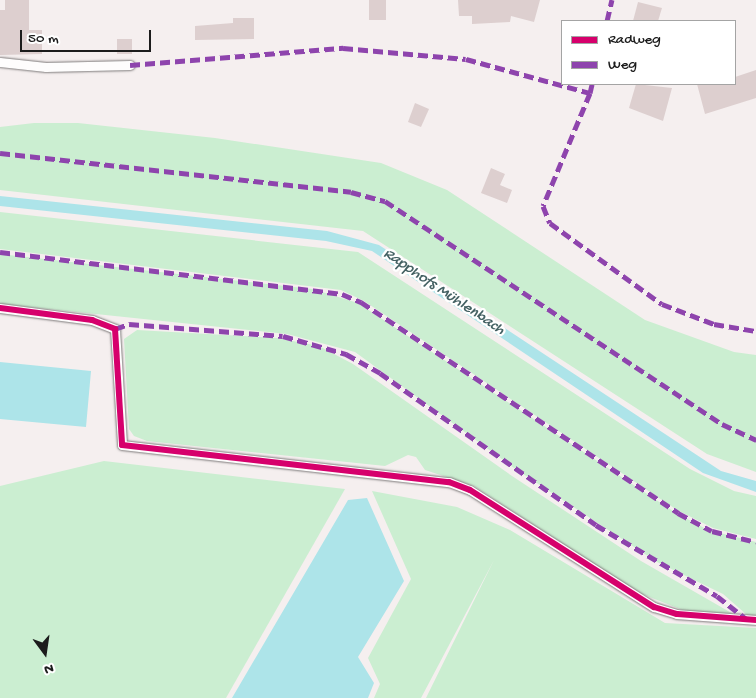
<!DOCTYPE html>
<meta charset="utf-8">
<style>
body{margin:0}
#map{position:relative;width:756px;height:698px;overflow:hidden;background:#f5efef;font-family:"Gochi Hand",sans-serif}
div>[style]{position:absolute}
.green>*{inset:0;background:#cbeed1}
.water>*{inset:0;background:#ade4e9}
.building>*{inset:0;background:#ddcfcf}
.roads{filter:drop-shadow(0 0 1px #7e7b7b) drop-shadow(0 0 1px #7e7b7b)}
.lane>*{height:9px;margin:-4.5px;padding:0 4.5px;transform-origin:4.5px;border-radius:4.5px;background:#fefdfd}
.quiet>*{height:5px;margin-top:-2.5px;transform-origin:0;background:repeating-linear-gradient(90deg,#8e44ad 0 10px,transparent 0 15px)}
.cycleway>*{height:6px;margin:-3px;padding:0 3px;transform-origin:3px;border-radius:3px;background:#d6006c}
span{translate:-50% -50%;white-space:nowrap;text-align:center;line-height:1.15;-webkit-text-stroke:4.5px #fff;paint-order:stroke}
.water-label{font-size:16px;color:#446163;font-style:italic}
.legend{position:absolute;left:561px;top:20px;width:175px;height:65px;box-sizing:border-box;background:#fff;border:1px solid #a4a4a4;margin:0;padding:6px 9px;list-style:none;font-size:15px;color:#1c1c1c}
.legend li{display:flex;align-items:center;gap:10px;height:25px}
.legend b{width:25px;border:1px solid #a4a4a4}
.north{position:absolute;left:20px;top:628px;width:50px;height:50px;-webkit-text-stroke:4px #fff;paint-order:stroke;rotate:166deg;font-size:14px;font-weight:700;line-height:20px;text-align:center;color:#1c1c1c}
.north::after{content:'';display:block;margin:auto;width:18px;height:22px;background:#1c1c1c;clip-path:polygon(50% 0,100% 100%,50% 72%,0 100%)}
.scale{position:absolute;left:20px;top:30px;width:131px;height:22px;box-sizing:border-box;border:2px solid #1c1c1c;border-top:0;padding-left:6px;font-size:15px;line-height:18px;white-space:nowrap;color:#1c1c1c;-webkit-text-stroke:4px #fff;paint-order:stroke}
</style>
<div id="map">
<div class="green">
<div style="clip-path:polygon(34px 123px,78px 123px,215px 138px,381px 163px,447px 190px,645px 320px,734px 352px,756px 355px,756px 472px,707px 454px,363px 231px,0 190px,0 127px)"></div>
<div style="clip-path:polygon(0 212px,358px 252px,690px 469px,734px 491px,756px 496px,756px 539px,713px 528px,677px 510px,364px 301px,341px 290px,0 249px)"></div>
<div style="clip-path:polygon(0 254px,312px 289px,358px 303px,676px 513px,708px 530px,756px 542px,756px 615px,747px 615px,723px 594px,657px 562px,514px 468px,355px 352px,287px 334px,0 304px)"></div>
<div style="clip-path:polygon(137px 330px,277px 338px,319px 346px,353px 364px,512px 476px,641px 561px,735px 615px,685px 611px,637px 592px,474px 486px,425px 470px,416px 457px,408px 455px,385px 466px,147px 441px,134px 436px,129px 429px,124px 339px)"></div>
<div style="clip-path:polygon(104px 461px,345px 489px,226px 698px,0 698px,0 486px)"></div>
<div style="clip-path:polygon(372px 491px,457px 507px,510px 530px,665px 623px,756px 628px,756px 698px,426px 698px,494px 560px,421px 698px,374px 698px,380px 684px,368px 658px,411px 579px)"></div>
</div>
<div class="water">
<div style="clip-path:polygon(0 196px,327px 231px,379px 245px,721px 471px,756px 481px,756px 492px,703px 473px,372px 251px,326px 241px,0 206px)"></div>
<div style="clip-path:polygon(0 362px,91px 371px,86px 427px,0 419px)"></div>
<div style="clip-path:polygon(367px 498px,404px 581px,358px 657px,374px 683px,368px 698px,232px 698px,348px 500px)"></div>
</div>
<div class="building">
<div style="clip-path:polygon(5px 0,29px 0,29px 30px,42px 30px,42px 54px,0 55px,0 10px,5px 10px)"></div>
<div style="clip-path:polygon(369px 0,386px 0,386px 20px,369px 20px)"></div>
<div style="clip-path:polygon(458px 0,540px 0,534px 22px,511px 16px,510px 22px,472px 24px,472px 16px,459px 16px)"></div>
<div style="clip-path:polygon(638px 2px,662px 8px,658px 21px,633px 21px)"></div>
<div style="clip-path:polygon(233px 18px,254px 18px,254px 39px,195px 40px,195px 26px,233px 23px)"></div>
<div style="clip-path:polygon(117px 39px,132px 39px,132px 54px,117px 54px)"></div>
<div style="clip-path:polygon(756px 70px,756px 98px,705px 114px,697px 84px,735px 84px,735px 77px)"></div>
<div style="clip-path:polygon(636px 84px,672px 88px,663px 121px,629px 108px)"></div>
<div style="clip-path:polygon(415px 103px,429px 109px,421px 127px,408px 122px)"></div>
<div style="clip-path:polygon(491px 168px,505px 174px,500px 185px,512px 190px,507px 203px,481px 193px)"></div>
</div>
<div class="roads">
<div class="lane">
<div style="left:0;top:62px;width:46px;rotate:6.2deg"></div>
<div style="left:46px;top:67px;width:84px;rotate:-1.4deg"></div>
<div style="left:0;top:308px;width:93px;rotate:7.4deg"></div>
<div style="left:92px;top:320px;width:25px;rotate:21deg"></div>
<div style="left:115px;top:329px;width:116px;rotate:86.5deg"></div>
<div style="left:122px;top:445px;width:329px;rotate:6.5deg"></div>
<div style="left:449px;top:482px;width:22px;rotate:21deg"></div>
<div style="left:470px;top:490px;width:218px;rotate:32.5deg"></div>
<div style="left:654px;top:607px;width:24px;rotate:17deg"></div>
<div style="left:677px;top:614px;width:79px;rotate:4.3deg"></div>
</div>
</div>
<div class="quiet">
<div style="left:607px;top:21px;width:22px;rotate:-77deg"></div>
<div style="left:130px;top:65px;width:214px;rotate:-4.6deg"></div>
<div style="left:343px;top:48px;width:123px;rotate:5.1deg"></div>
<div style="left:466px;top:59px;width:129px;rotate:15.3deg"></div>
<div style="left:590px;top:93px;width:9px;rotate:-77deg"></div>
<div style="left:590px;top:93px;width:122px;rotate:112.6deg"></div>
<div style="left:543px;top:206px;width:18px;rotate:68deg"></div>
<div style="left:550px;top:223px;width:138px;rotate:35.9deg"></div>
<div style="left:662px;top:304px;width:56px;rotate:21deg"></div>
<div style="left:714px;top:324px;width:43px;rotate:9.5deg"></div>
<div style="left:0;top:153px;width:353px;rotate:6.3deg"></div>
<div style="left:351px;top:192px;width:35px;rotate:15deg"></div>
<div style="left:385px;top:201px;width:404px;rotate:33.5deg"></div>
<div style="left:722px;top:424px;width:38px;rotate:25deg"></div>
<div style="left:0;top:252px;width:345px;rotate:7deg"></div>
<div style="left:342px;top:294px;width:21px;rotate:23deg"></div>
<div style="left:361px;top:302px;width:381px;rotate:33.6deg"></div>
<div style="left:678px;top:513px;width:38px;rotate:28deg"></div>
<div style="left:712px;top:531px;width:45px;rotate:14deg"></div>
<div style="left:115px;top:329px;width:15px;rotate:-20deg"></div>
<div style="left:129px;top:324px;width:154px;rotate:4.5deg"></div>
<div style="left:283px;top:336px;width:66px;rotate:15.9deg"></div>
<div style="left:346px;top:354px;width:39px;rotate:29deg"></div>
<div style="left:380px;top:373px;width:264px;rotate:35.1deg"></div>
<div style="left:596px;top:525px;width:140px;rotate:30.4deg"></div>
<div style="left:717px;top:596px;width:36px;rotate:38deg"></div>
</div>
<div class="cycleway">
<div style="left:0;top:308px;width:93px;rotate:7.4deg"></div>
<div style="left:92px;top:320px;width:25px;rotate:21deg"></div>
<div style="left:115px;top:329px;width:116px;rotate:86.5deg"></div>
<div style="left:122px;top:445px;width:329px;rotate:6.5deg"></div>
<div style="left:449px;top:482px;width:22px;rotate:21deg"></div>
<div style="left:470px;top:490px;width:218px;rotate:32.5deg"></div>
<div style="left:654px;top:607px;width:24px;rotate:17deg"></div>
<div style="left:677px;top:614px;width:79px;rotate:4.3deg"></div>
</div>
<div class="water-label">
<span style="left:443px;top:293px;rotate:34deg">Rapphofs Mühlenbach</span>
</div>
<ul class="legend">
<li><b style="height:6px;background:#d6006c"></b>Radweg</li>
<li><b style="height:6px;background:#8e44ad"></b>Weg</li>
</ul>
<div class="north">N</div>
<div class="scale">50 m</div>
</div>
